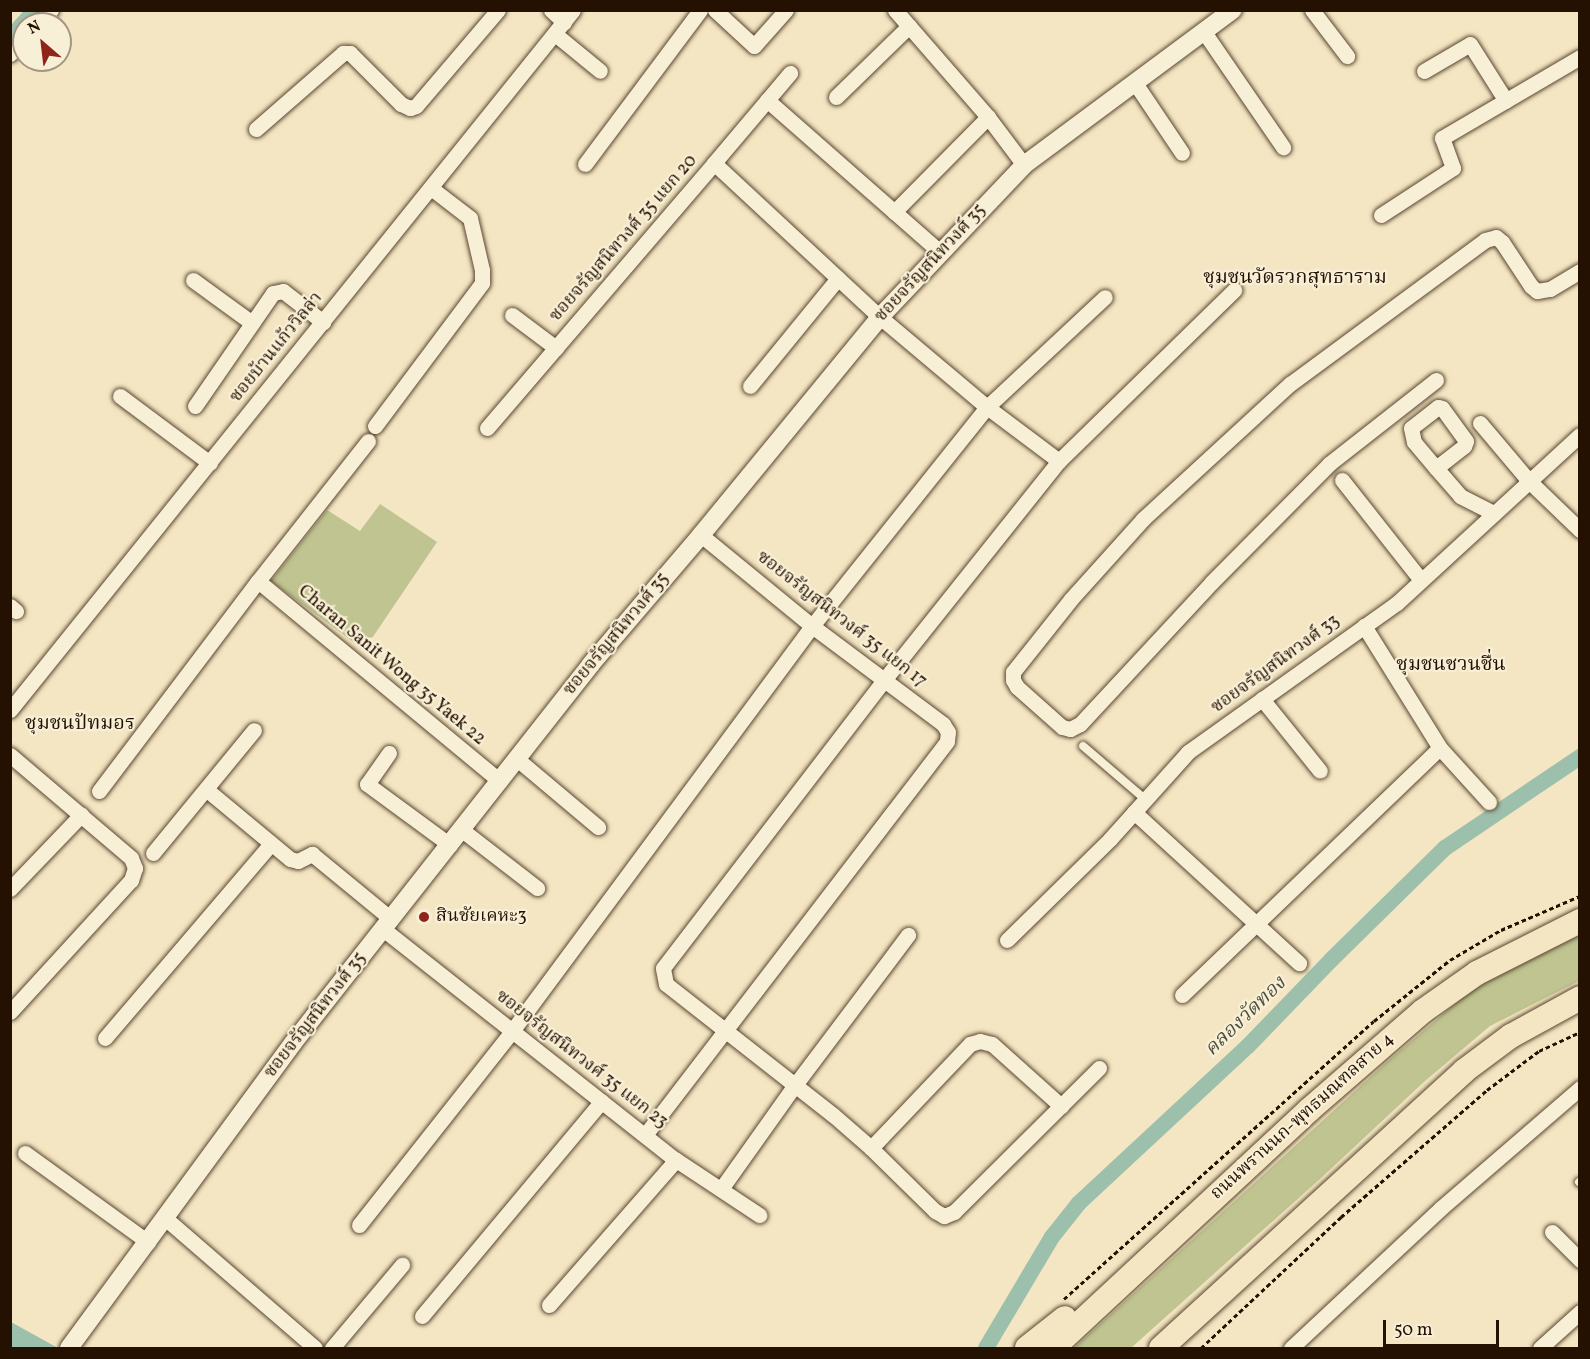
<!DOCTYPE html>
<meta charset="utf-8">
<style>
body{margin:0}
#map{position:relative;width:1590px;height:1359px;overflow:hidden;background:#f4e6c2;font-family:Vollkorn,"Noto Serif Thai",serif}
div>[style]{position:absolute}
.green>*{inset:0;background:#bfc490}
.water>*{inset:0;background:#9dc0ad}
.canal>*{height:16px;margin:-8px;padding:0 8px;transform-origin:8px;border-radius:8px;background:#9dc0ad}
.path>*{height:3px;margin-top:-1.5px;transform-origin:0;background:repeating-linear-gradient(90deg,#251101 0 4.5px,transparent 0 7.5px)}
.roads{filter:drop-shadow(0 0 2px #594631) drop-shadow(0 0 2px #594631)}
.service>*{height:8px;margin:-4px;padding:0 4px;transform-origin:4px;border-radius:4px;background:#f8efd7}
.minor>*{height:15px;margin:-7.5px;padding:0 7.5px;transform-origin:7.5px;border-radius:7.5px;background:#f8efd7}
.tertiary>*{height:18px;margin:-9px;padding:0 9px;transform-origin:9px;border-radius:9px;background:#f8efd7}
.primary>*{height:24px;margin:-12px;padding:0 12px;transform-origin:12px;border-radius:12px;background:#f4e6c2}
.dots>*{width:16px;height:16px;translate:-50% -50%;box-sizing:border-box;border:3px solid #f8efd7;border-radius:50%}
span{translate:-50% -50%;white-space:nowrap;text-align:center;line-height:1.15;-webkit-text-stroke:4.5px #f8efd7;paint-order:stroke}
.street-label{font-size:18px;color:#251101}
.poi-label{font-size:18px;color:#251101}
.left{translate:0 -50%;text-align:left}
.neighbourhood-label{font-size:20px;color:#251101}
.water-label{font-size:20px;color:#4f4e3d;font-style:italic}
.frame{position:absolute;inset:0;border:12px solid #251101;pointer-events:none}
.north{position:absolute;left:12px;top:12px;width:60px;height:60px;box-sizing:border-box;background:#f8efd7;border:2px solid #a49681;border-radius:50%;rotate:332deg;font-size:16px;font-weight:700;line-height:24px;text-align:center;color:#251101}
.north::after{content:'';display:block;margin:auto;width:21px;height:27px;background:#8f2418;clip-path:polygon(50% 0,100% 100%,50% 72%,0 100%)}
.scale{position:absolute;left:1383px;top:1320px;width:116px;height:27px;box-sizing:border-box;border:3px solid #251101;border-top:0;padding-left:8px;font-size:18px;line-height:21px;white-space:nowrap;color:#251101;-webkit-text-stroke:4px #f8efd7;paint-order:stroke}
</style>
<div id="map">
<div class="green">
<div style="clip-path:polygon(380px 504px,437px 542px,364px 650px,271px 581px,327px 510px,360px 531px)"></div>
<div style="clip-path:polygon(1579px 936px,1579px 981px,1490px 1026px,1425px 1081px,1321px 1178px,1131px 1348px,1074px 1348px,1388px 1061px,1469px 992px,1529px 958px)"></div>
</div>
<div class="water">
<div style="clip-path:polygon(11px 1322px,58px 1348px,59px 1348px,11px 1348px)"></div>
</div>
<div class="canal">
<div style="left:10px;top:38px;width:38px;rotate:-48deg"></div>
<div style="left:986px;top:1348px;width:129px;rotate:-59.3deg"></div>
<div style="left:1052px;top:1237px;width:43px;rotate:-51.5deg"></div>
<div style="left:1079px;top:1203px;width:231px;rotate:-42.9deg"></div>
<div style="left:1248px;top:1046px;width:121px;rotate:-46deg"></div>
<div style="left:1332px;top:959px;width:158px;rotate:-44.5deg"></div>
<div style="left:1445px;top:848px;width:163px;rotate:-34deg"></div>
</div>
<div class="path">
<div style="left:1064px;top:1299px;width:416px;rotate:-41.9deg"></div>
<div style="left:1374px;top:1021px;width:97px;rotate:-38.8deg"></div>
<div style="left:1450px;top:960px;width:59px;rotate:-30.5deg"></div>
<div style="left:1501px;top:930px;width:86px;rotate:-23.3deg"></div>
<div style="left:1201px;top:1348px;width:192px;rotate:-43.1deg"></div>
<div style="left:1341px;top:1217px;width:194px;rotate:-41deg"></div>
<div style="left:1487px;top:1090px;width:65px;rotate:-36.9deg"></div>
<div style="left:1539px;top:1051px;width:45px;rotate:-24.9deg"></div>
</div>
<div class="roads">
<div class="service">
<div style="left:1083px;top:746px;width:83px;rotate:40.6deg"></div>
<div style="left:1579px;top:1182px;width:1px;rotate:45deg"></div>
</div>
<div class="minor">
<div style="left:551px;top:10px;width:18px;rotate:43deg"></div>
<div style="left:715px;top:10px;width:53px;rotate:42.7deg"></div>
<div style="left:754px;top:46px;width:48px;rotate:-48.4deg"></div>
<div style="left:895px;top:10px;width:142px;rotate:49deg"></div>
<div style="left:988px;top:117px;width:60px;rotate:53.1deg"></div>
<div style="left:1312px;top:10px;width:58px;rotate:52.7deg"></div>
<div style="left:38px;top:24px;width:19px;rotate:-47deg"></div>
<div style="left:1204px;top:32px;width:140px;rotate:55.5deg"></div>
<div style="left:555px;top:34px;width:58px;rotate:39.4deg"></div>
<div style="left:10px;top:54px;width:20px;rotate:-45deg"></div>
<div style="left:1424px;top:71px;width:53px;rotate:-30.4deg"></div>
<div style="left:1470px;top:44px;width:67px;rotate:57.7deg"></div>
<div style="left:1135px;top:83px;width:84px;rotate:56.1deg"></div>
<div style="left:836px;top:97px;width:102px;rotate:-44.2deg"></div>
<div style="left:767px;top:100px;width:230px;rotate:41.3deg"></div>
<div style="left:256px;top:129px;width:116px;rotate:-41.1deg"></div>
<div style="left:343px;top:53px;width:7px"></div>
<div style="left:350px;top:53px;width:72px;rotate:45deg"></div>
<div style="left:401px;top:104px;width:10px;rotate:24deg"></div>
<div style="left:410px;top:108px;width:6px;rotate:-18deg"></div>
<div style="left:416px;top:106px;width:126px;rotate:-49.5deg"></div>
<div style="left:714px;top:163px;width:118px;rotate:-49.8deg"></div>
<div style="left:585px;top:164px;width:192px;rotate:-53.2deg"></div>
<div style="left:894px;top:212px;width:134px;rotate:-45.3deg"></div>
<div style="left:1381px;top:215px;width:86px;rotate:-33.1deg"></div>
<div style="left:1453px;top:168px;width:32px;rotate:-110deg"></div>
<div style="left:1442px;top:138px;width:160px;rotate:-30.4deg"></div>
<div style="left:193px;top:280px;width:73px;rotate:36.1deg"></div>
<div style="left:512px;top:315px;width:55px;rotate:36.9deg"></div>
<div style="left:1436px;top:380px;width:136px;rotate:141.9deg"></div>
<div style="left:1329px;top:464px;width:166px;rotate:134.8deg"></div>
<div style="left:1212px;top:582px;width:194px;rotate:132.9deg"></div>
<div style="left:1080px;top:724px;width:11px;rotate:153deg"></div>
<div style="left:1070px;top:729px;width:8px;rotate:-166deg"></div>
<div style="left:1062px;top:727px;width:60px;rotate:-138.4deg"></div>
<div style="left:1017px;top:687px;width:8px;rotate:-120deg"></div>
<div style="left:1013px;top:680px;width:8px;rotate:-90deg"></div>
<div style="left:1013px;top:672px;width:93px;rotate:-51.5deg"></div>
<div style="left:1071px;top:599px;width:108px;rotate:-48deg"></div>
<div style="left:1143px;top:519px;width:200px;rotate:-42.6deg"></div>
<div style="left:1290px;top:384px;width:242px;rotate:-36.4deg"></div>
<div style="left:1485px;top:240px;width:11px;rotate:-15deg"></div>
<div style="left:1496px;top:237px;width:8px;rotate:40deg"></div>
<div style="left:1502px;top:242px;width:53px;rotate:56.6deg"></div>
<div style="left:1531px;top:286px;width:8px;rotate:40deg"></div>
<div style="left:1537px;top:291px;width:13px;rotate:-9deg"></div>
<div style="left:1550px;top:289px;width:35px;rotate:-31deg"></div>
<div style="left:750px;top:386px;width:139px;rotate:-50.8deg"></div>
<div style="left:120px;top:396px;width:112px;rotate:36.7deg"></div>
<div style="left:195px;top:406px;width:137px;rotate:-55.4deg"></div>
<div style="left:273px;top:293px;width:10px;rotate:-11deg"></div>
<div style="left:283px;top:291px;width:51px;rotate:37.8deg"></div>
<div style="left:1480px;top:423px;width:76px;rotate:49.8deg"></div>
<div style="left:1529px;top:481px;width:71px;rotate:43.9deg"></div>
<div style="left:375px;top:426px;width:179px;rotate:-53.2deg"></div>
<div style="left:482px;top:283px;width:13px;rotate:-90deg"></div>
<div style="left:482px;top:270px;width:53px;rotate:-103deg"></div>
<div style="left:470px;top:218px;width:49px;rotate:-142.4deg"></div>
<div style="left:487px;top:428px;width:349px;rotate:-49.4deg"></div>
<div style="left:714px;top:163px;width:226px;rotate:42.9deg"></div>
<div style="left:880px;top:317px;width:140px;rotate:40.1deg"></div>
<div style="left:987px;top:407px;width:90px;rotate:36.9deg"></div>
<div style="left:1436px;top:468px;width:36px;rotate:-38deg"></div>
<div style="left:1464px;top:446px;width:5px;rotate:-68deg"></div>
<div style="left:1466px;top:441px;width:41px;rotate:-126deg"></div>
<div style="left:1442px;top:408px;width:4px;rotate:-166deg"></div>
<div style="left:1438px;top:407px;width:34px;rotate:142deg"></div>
<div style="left:1411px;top:428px;width:14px;rotate:78deg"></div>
<div style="left:1414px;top:442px;width:34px;rotate:50deg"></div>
<div style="left:1436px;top:468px;width:37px;rotate:49deg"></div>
<div style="left:1460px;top:496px;width:38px;rotate:27deg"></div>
<div style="left:1342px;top:480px;width:127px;rotate:51.7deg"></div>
<div style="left:258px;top:581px;width:314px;rotate:39.6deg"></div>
<div style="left:10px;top:606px;width:8px;rotate:40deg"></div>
<div style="left:1262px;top:699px;width:92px;rotate:51.1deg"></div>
<div style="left:10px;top:710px;width:898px;rotate:-51.19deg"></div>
<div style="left:1440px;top:748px;width:73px;rotate:47.8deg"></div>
<div style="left:389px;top:753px;width:38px;rotate:125deg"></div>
<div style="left:367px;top:784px;width:103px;rotate:36.3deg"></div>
<div style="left:10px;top:755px;width:159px;rotate:40.4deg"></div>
<div style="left:131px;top:858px;width:11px;rotate:68deg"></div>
<div style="left:135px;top:868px;width:13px;rotate:108deg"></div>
<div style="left:131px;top:880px;width:179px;rotate:132.5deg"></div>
<div style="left:517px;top:759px;width:106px;rotate:40deg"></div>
<div style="left:207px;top:790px;width:108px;rotate:39.7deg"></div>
<div style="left:290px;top:859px;width:8px;rotate:14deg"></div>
<div style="left:298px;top:861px;width:16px;rotate:-27deg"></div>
<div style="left:312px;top:854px;width:102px;rotate:39.4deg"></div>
<div style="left:99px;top:791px;width:263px;rotate:-52.9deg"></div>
<div style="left:258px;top:581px;width:178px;rotate:-51.8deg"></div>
<div style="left:1134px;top:812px;width:224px;rotate:42.5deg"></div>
<div style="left:462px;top:830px;width:95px;rotate:37.7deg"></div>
<div style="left:153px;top:853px;width:159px;rotate:-50.6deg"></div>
<div style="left:10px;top:889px;width:103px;rotate:-46.2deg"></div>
<div style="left:383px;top:929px;width:373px;rotate:38.3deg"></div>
<div style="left:676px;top:1160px;width:100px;rotate:33.5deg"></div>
<div style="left:1007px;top:940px;width:144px;rotate:-44.4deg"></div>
<div style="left:1110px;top:839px;width:117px;rotate:-48.1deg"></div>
<div style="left:1188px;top:752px;width:257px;rotate:-35.5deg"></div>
<div style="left:1397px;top:603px;width:248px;rotate:-42.6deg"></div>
<div style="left:1182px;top:995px;width:357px;rotate:-43.8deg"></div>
<div style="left:1440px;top:748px;width:144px;rotate:-121.9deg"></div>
<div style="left:105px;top:1038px;width:254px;rotate:-49.5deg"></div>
<div style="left:1099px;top:1068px;width:204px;rotate:135.2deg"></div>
<div style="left:954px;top:1212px;width:11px;rotate:158deg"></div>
<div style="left:944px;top:1216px;width:10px;rotate:-151deg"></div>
<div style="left:935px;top:1211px;width:90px;rotate:-135.5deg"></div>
<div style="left:871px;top:1148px;width:50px;rotate:-139deg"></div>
<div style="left:833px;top:1115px;width:212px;rotate:-141.9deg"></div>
<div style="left:666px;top:984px;width:16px;rotate:-101deg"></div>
<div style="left:663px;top:968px;width:363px;rotate:-52.5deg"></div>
<div style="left:884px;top:680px;width:280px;rotate:-51.4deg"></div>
<div style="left:1059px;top:461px;width:245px;rotate:-44.3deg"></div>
<div style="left:645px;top:1135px;width:496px;rotate:-52.5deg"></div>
<div style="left:947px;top:741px;width:9px;rotate:-84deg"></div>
<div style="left:948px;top:732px;width:9px;rotate:-122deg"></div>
<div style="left:943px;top:724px;width:164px;rotate:-143.2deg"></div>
<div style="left:812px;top:626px;width:144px;rotate:-140.7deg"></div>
<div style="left:871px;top:1148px;width:144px;rotate:-46.4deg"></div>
<div style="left:970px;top:1044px;width:10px;rotate:-17deg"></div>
<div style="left:980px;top:1041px;width:12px;rotate:14deg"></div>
<div style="left:992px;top:1044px;width:93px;rotate:41.9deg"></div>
<div style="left:25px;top:1153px;width:152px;rotate:35.9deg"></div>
<div style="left:721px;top:1189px;width:128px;rotate:-54.6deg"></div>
<div style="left:795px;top:1085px;width:188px;rotate:-53deg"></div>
<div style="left:165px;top:1218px;width:198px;rotate:40.9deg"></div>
<div style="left:359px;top:1225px;width:247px;rotate:-51.7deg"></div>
<div style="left:512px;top:1031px;width:504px;rotate:-53.47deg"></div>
<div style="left:812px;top:626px;width:280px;rotate:-51.4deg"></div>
<div style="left:987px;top:407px;width:161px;rotate:-43deg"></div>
<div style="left:1552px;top:1232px;width:40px;rotate:45deg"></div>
<div style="left:549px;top:1305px;width:193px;rotate:-48.8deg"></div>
<div style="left:422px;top:1316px;width:280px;rotate:-50.1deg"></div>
<div style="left:332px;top:1348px;width:109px;rotate:-49.9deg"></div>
<div style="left:1291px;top:1348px;width:205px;rotate:-43deg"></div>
<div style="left:1441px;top:1208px;width:184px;rotate:-40.8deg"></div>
<div style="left:1540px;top:1348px;width:54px;rotate:-42deg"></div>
</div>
<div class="tertiary">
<div style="left:69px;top:1348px;width:378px;rotate:-53.7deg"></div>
<div style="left:293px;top:1043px;width:482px;rotate:-51.8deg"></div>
<div style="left:591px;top:664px;width:170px;rotate:-49.5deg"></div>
<div style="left:701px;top:535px;width:282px;rotate:-50.6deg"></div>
<div style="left:880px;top:317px;width:209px;rotate:-46.5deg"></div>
<div style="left:1024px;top:165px;width:260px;rotate:-36.6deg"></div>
</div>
<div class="primary">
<div style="left:1027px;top:1348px;width:48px;rotate:-38.3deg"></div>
<div style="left:1053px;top:1348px;width:350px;rotate:-42.9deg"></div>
<div style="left:1309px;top:1110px;width:151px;rotate:-41deg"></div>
<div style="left:1423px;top:1011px;width:66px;rotate:-35.1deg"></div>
<div style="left:1477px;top:973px;width:115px;rotate:-26.8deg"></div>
<div style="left:1161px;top:1348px;width:411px;rotate:-42.4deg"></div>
<div style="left:1464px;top:1071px;width:59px;rotate:-36.7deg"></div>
<div style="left:1511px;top:1036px;width:79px;rotate:-28.8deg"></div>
</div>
</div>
<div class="dots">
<div style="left:424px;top:917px;background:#8f2418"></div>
</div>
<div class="street-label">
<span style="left:624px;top:239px;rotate:-49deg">ซอยจรัญสนิทวงศ์ 35 แยก 20</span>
<span style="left:931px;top:264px;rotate:-47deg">ซอยจรัญสนิทวงศ์ 35</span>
<span style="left:277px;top:348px;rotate:-51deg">ซอยบ้านแก้ววิลล่า</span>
<span style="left:841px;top:620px;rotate:38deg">ซอยจรัญสนิทวงศ์ 35 แยก 17</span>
<span style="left:617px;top:635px;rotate:-50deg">ซอยจรัญสนิทวงศ์ 35</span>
<span style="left:1276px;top:665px;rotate:-36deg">ซอยจรัญสนิทวงศ์ 33</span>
<span style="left:391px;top:666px;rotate:40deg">Charan Sanit Wong 35 Yaek 22</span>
<span style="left:316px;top:1016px;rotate:-52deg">ซอยจรัญสนิทวงศ์ 35</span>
<span style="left:581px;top:1060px;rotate:38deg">ซอยจรัญสนิทวงศ์ 35 แยก 23</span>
<span style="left:1303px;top:1117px;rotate:-42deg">ถนนพรานนก-พุทธมณฑลสาย 4</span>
</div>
<div class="poi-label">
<span class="left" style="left:436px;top:917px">สินชัยเคหะ3</span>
</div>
<div class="neighbourhood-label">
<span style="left:1295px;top:278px">ชุมชนวัดรวกสุทธาราม</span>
<span style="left:1451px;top:665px">ชุมชนชวนชื่น</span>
<span style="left:80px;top:724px">ชุมชนปัทมอร</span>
</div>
<div class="water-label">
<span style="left:1246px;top:1017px;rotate:-44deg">คลองวัดทอง</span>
</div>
<div class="frame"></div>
<div class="north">N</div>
<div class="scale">50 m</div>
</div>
